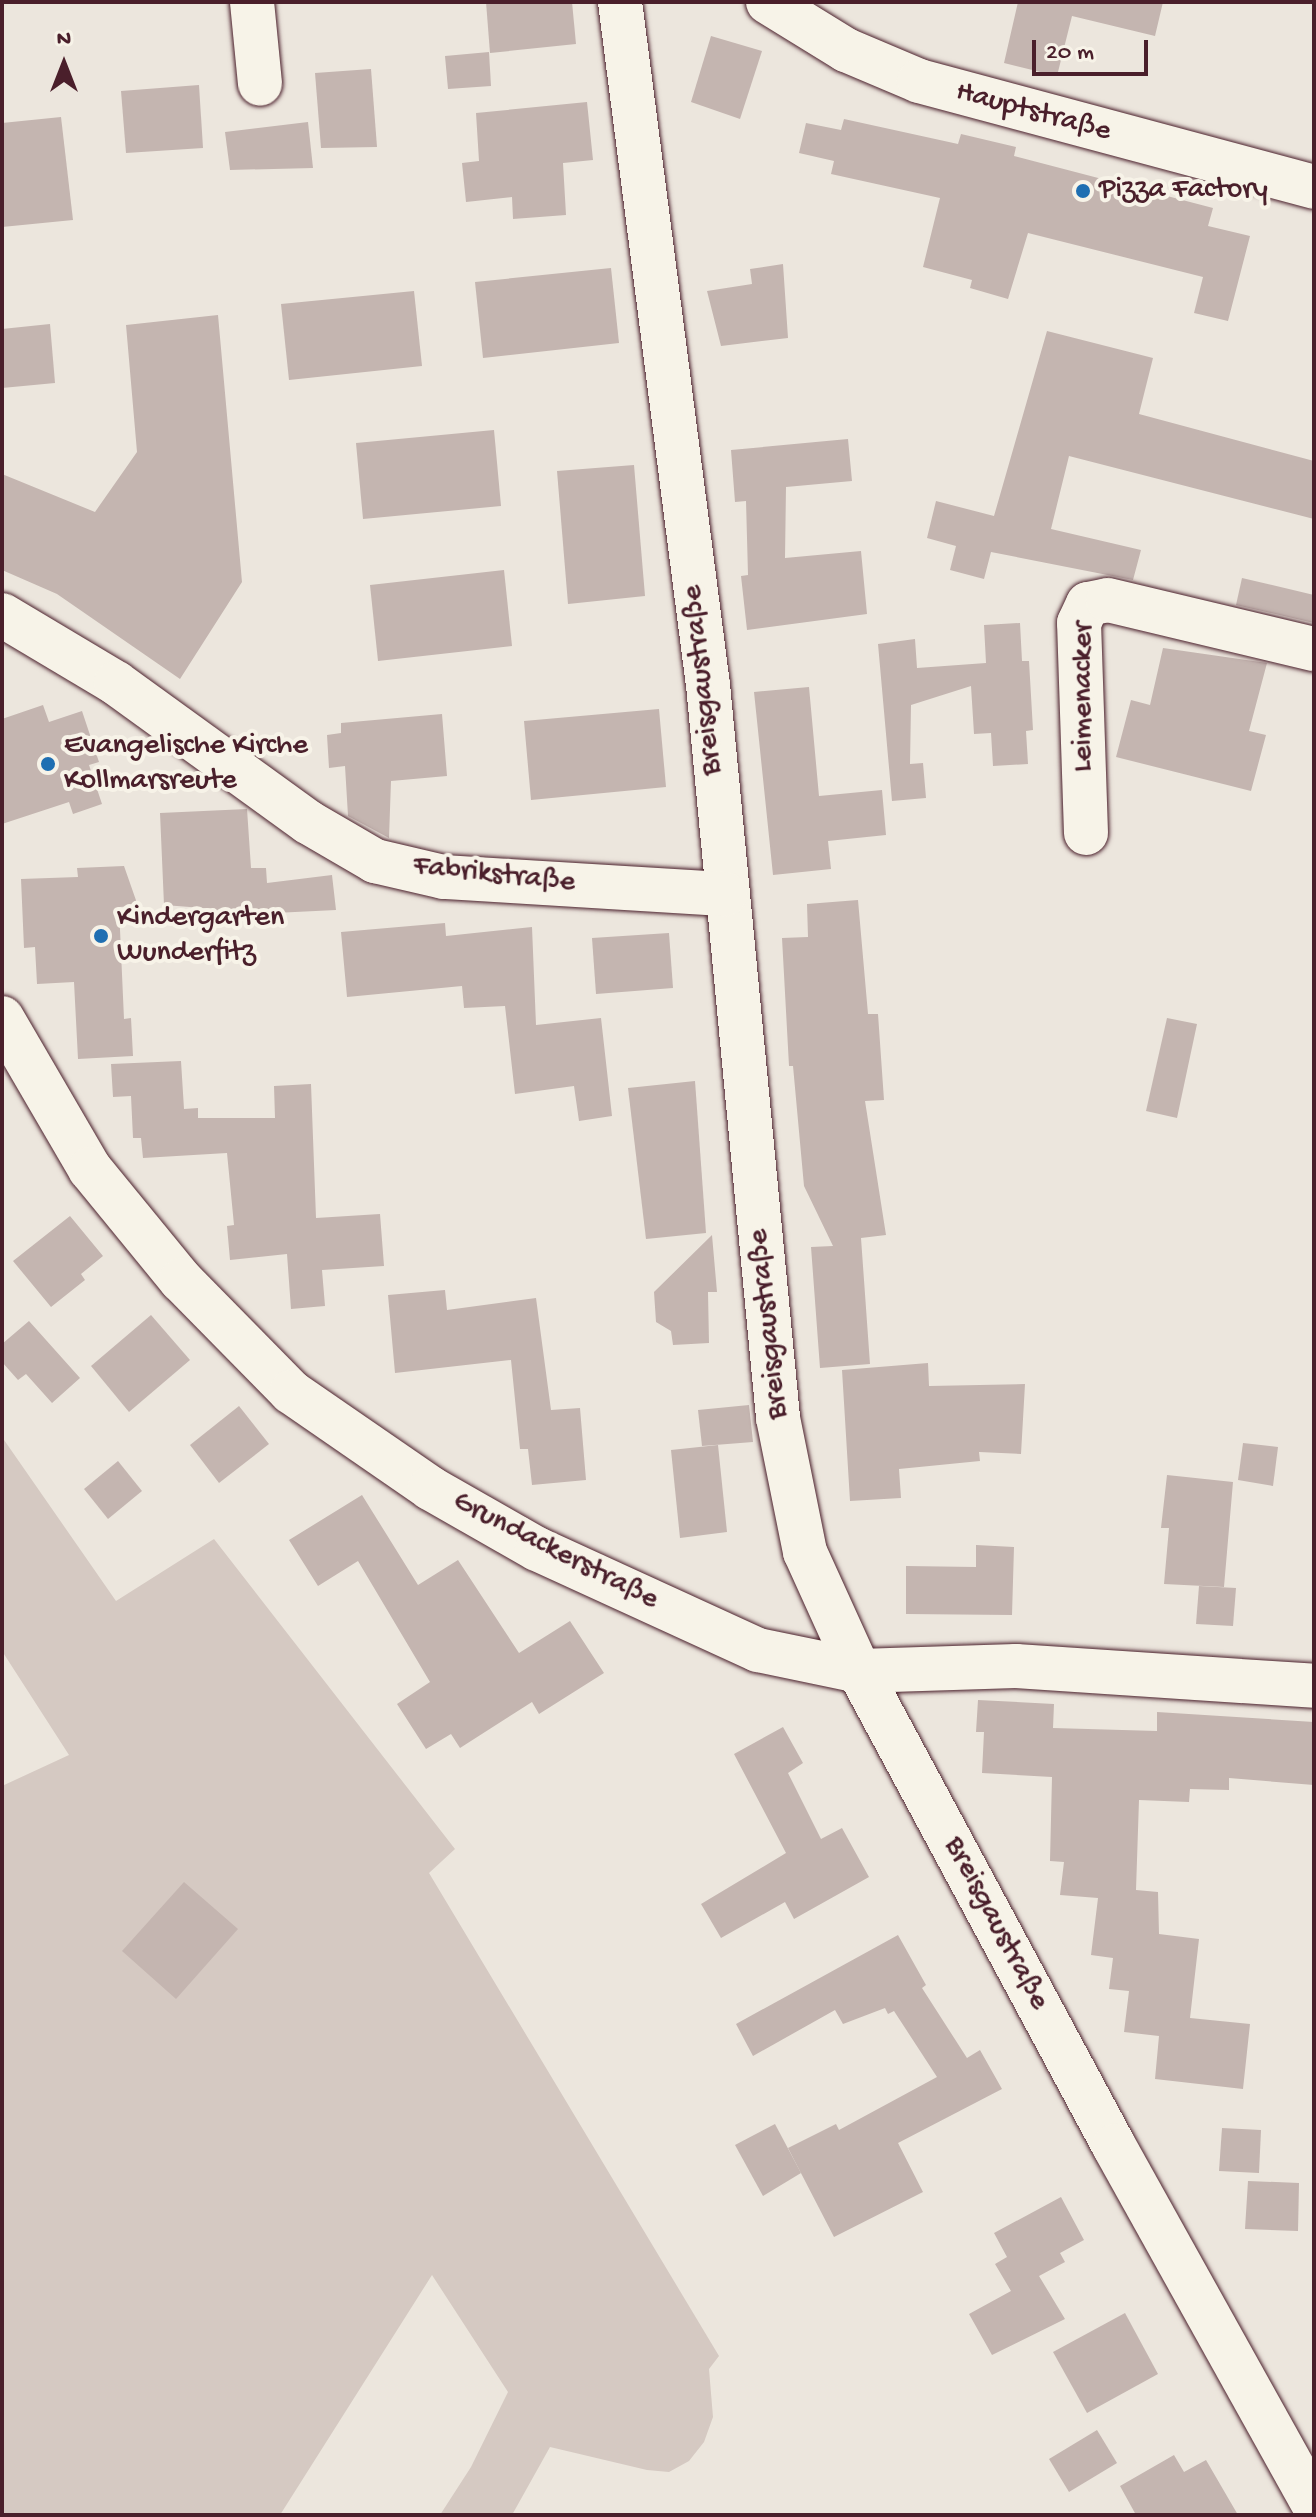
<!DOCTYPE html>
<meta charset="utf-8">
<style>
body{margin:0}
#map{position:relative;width:1316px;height:2517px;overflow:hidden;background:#ece6dd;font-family:"Gochi Hand",sans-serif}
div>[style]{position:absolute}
.green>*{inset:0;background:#d5c9c2}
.building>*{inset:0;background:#c4b5b0}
.roads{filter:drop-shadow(0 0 2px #4a1f2b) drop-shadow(0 0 2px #4a1f2b)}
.minor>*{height:44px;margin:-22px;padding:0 22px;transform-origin:22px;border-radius:22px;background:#f7f3e8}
.major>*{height:44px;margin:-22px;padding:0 22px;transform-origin:22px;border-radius:22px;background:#f7f3e8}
.dots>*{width:22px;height:22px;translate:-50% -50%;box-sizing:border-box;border:4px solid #f7f3e8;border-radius:50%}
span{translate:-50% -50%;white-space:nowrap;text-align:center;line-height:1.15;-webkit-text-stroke:8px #f7f3e8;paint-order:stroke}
.street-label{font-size:30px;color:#4a1f2b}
.poi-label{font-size:30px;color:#4a1f2b}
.left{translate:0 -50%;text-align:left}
.frame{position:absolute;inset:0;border:4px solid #4a1f2b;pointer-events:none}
.north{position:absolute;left:24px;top:24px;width:80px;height:80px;-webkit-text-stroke:6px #f7f3e8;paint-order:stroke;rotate:0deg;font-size:22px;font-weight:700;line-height:32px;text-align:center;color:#4a1f2b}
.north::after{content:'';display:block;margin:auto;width:28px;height:36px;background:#4a1f2b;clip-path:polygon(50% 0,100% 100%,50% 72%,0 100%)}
.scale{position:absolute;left:1032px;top:40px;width:116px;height:36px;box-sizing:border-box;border:4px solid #4a1f2b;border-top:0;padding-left:10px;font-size:24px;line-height:28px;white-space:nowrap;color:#4a1f2b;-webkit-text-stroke:6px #f7f3e8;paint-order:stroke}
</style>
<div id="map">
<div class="green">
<div style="clip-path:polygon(2px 1437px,116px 1601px,214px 1539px,455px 1849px,429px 1873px,719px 2356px,709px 2369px,713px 2417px,704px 2442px,689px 2461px,669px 2472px,647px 2470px,550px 2447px,512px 2515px,440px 2515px,471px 2467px,508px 2392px,432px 2275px,280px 2515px,2px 2515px,2px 1786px,69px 1755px,2px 1651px)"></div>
</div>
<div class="building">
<div style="clip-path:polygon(486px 2px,572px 2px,576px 44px,490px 53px)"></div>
<div style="clip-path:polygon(1018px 2px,1066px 4px,1163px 2px,1155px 36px,1072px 16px,1057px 76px,1004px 63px)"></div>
<div style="clip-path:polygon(711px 36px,762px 51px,740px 119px,691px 102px)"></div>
<div style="clip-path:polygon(489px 52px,491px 86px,448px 89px,445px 56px)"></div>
<div style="clip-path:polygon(371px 69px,377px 147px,321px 148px,315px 73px)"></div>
<div style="clip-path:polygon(199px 85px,203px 148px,126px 153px,121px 91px)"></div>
<div style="clip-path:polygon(587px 102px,593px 160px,563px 163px,566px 215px,513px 219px,512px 197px,466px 202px,462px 163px,479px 161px,476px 113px)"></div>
<div style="clip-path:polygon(61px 117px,73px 220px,2px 227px,2px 123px)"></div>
<div style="clip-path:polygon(844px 119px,958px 144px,961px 134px,1016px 147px,1014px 156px,1213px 208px,1208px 226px,1250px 236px,1228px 321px,1194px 313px,1203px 277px,1028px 233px,1008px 299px,970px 288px,972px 280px,923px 267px,940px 198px,831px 174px,834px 161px,799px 153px,806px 123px,841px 130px)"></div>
<div style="clip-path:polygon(308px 122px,313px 168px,230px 170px,225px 132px)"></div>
<div style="clip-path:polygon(783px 264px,788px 338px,721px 346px,707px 291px,752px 284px,750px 269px)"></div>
<div style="clip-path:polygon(611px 268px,619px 343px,483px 358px,475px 282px)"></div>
<div style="clip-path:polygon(414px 291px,422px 366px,289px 380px,281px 304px)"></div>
<div style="clip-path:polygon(218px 315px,242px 582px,180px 679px,57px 594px,2px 570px,2px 474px,95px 512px,137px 452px,126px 325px)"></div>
<div style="clip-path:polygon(50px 324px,55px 383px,2px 388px,2px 329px)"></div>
<div style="clip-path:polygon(1047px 331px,1153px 358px,1139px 414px,1314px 461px,1314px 519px,1069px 456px,1051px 529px,1141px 550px,1133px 580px,991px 552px,984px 579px,950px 570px,956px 546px,927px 538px,936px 501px,994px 516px)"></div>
<div style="clip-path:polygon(494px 430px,501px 506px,363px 519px,356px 443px)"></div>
<div style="clip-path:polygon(848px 439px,852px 481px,786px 487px,785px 558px,861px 551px,867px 614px,747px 630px,741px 576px,748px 575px,746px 501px,735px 502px,731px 450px)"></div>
<div style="clip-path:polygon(634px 465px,645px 596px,568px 604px,557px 471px)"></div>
<div style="clip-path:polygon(504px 570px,512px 646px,378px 661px,370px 585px)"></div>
<div style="clip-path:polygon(1242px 578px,1314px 595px,1314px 623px,1236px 605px)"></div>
<div style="clip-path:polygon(1020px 623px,1022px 661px,1029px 661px,1033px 730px,1026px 731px,1028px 764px,993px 766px,991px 733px,974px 734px,971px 686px,911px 705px,910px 764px,923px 763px,926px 798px,892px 801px,878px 644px,915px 639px,917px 668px,986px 663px,984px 625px)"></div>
<div style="clip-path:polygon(1163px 648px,1267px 663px,1249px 731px,1266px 735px,1251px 791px,1116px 757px,1131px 700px,1150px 705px)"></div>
<div style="clip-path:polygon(809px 687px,819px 796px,882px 790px,886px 835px,828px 841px,831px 869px,773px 875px,754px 692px)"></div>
<div style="clip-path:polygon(43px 705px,49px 722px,82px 711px,99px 762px,89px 765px,102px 804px,73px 814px,69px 802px,2px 824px,2px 719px)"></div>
<div style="clip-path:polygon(659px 709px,666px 787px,531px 800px,524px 721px)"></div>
<div style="clip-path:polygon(442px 714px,447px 776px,391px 781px,389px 838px,348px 816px,345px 766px,329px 768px,327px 735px,341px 733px,341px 723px)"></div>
<div style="clip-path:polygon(247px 809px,251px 868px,266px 868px,267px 883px,332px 875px,336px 910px,216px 916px,216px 909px,164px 905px,160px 813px)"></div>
<div style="clip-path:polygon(124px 866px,138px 906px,119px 907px,124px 1019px,131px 1018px,133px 1056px,78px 1059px,74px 982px,37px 984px,35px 947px,24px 948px,21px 879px,78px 877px,77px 868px)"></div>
<div style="clip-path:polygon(858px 900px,868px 1014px,878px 1014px,884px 1100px,865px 1101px,886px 1235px,861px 1238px,870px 1364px,820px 1368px,811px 1247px,833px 1246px,804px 1186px,793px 1066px,789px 1066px,782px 938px,808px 937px,807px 904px)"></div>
<div style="clip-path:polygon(445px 923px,446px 936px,532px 927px,536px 1025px,601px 1018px,612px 1116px,579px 1121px,574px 1086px,515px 1094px,505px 1006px,464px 1008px,462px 986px,347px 997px,341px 932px)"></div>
<div style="clip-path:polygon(669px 933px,673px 988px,596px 994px,592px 938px)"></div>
<div style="clip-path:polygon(1167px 1018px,1197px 1024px,1177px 1118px,1146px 1111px)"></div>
<div style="clip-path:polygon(181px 1061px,184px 1109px,198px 1108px,198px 1118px,275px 1118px,274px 1086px,311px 1084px,316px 1218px,380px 1214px,384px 1266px,322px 1270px,325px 1306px,291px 1309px,287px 1254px,230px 1260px,227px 1226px,234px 1225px,227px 1153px,143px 1158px,141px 1138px,133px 1138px,131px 1096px,113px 1097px,111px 1064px)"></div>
<div style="clip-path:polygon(695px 1081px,706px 1233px,646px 1239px,628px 1088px)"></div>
<div style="clip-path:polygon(70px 1216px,103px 1256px,81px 1274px,85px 1280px,51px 1307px,13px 1261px)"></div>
<div style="clip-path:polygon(712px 1235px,717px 1292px,708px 1292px,709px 1343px,673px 1345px,671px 1331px,656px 1322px,654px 1292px)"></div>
<div style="clip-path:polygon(445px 1290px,447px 1310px,536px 1298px,551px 1410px,580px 1408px,586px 1480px,532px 1485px,528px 1449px,520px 1449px,511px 1360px,395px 1373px,388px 1295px)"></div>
<div style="clip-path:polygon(151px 1315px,190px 1360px,129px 1412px,91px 1366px)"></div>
<div style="clip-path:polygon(29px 1321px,80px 1378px,52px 1403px,26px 1374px,18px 1380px,2px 1362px,2px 1344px)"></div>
<div style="clip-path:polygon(928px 1363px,929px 1386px,1025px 1384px,1021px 1454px,979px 1452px,980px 1461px,899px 1469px,901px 1498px,850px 1501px,842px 1370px)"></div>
<div style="clip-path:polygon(749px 1405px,753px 1442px,702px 1446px,698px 1410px)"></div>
<div style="clip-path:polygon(239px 1406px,269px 1444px,219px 1483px,190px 1445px)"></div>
<div style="clip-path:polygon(1243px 1443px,1278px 1447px,1273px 1486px,1238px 1480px)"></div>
<div style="clip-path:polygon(718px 1445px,727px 1532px,680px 1538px,671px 1450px)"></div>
<div style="clip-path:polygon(118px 1461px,142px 1491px,108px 1519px,84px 1489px)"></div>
<div style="clip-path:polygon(1167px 1475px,1233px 1482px,1224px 1587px,1164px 1584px,1169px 1528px,1161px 1528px)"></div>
<div style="clip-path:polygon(362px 1495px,418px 1585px,458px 1560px,519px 1653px,570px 1621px,604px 1673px,539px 1714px,532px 1702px,460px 1748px,451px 1734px,426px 1749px,397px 1704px,430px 1682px,358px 1561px,318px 1586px,289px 1540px)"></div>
<div style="clip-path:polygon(976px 1545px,1014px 1547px,1012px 1615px,906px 1614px,906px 1566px,976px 1567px)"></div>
<div style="clip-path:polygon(1199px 1586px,1236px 1588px,1233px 1626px,1196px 1624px)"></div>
<div style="clip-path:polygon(978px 1700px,1054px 1704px,1053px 1728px,1157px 1731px,1157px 1712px,1314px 1722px,1314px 1785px,1229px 1778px,1229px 1790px,1190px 1789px,1189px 1802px,1139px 1800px,1136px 1890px,1158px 1892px,1159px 1934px,1199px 1939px,1190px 2018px,1250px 2024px,1243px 2089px,1155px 2079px,1159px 2036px,1124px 2032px,1129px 1991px,1109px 1989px,1113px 1958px,1091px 1955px,1098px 1898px,1060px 1895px,1064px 1862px,1050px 1861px,1052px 1777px,982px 1773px,984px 1732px,976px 1732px)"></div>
<div style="clip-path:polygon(783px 1727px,803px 1763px,788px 1773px,821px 1839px,842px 1828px,869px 1877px,794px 1919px,785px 1902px,721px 1938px,701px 1904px,786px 1853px,734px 1754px)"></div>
<div style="clip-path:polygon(184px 1882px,238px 1929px,176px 1999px,122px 1951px)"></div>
<div style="clip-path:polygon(898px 1935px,926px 1985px,922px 1988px,967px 2058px,980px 2050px,1002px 2089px,898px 2143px,923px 2192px,834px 2237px,788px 2148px,836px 2124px,839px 2130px,937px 2077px,894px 2011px,888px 2014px,885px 2008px,843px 2024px,835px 2010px,753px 2056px,736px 2024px)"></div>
<div style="clip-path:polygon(775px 2124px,801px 2173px,763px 2196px,735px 2145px)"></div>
<div style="clip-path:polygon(1222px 2128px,1261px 2130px,1259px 2173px,1219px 2171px)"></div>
<div style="clip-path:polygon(1248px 2181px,1299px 2183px,1298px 2231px,1245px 2229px)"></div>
<div style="clip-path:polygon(1061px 2197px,1084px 2240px,1060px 2253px,1065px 2262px,1039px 2276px,1065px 2319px,992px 2355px,969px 2314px,1011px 2291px,995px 2264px,1007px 2257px,994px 2233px)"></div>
<div style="clip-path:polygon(1125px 2313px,1158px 2374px,1087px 2413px,1053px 2352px)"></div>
<div style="clip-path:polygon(1097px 2430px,1117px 2463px,1069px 2492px,1049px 2459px)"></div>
<div style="clip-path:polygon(1174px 2455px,1184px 2472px,1206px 2460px,1238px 2515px,1136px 2515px,1120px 2486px)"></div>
</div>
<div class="roads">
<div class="minor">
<div style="left:252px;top:2px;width:82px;rotate:84.4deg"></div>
<div style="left:620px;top:2px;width:689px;rotate:82.66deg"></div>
<div style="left:708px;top:685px;width:736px;rotate:84.54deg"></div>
<div style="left:778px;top:1418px;width:137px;rotate:78.6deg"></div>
<div style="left:805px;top:1552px;width:131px;rotate:65.6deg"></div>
<div style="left:859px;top:1671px;width:539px;rotate:61.77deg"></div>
<div style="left:1114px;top:2146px;width:411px;rotate:60.9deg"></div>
<div style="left:2px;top:615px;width:133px;rotate:30.8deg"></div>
<div style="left:116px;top:683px;width:237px;rotate:35.9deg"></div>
<div style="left:308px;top:822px;width:78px;rotate:30.2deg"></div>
<div style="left:375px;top:861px;width:71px;rotate:13.1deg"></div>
<div style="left:444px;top:877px;width:282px;rotate:3.5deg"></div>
<div style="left:1086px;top:833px;width:210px;rotate:-91.9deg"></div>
<div style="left:1079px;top:623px;width:21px;rotate:-65deg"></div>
<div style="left:1088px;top:604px;width:20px;rotate:-11deg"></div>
<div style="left:1108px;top:600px;width:212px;rotate:13.4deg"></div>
<div style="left:2px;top:1018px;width:175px;rotate:59.8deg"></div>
<div style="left:90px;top:1169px;width:144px;rotate:50.7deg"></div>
<div style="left:181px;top:1280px;width:157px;rotate:45.5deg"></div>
<div style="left:291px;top:1392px;width:169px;rotate:34.6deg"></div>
<div style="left:430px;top:1488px;width:123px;rotate:29.7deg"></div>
<div style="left:537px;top:1549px;width:243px;rotate:24.6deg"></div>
<div style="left:758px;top:1650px;width:103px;rotate:11.7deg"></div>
<div style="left:859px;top:1671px;width:157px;rotate:-1.8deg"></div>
<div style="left:1016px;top:1666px;width:299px;rotate:3.8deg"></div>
</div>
<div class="major">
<div style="left:768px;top:2px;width:92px;rotate:31.6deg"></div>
<div style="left:846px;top:50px;width:79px;rotate:23deg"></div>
<div style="left:919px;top:81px;width:409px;rotate:15deg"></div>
</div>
</div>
<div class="dots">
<div style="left:1083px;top:191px;background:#1f6fb2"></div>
<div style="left:48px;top:764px;background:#1f6fb2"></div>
<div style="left:101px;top:936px;background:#1f6fb2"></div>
</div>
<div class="street-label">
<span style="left:1033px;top:113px;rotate:15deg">Hauptstraße</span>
<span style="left:704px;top:680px;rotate:-96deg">Breisgaustraße</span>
<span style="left:1085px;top:697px;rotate:-90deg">Leimenacker</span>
<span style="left:494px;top:876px;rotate:6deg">Fabrikstraße</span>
<span style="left:770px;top:1324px;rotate:-96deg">Breisgaustraße</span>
<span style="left:555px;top:1552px;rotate:27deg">Grundackerstraße</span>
<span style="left:995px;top:1924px;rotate:62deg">Breisgaustraße</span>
</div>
<div class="poi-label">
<span class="left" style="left:1099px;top:191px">Pizza Factory</span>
<span class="left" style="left:64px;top:764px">Evangelische Kirche<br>Kollmarsreute</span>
<span class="left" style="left:117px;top:936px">Kindergarten<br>Wunderfitz</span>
</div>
<div class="frame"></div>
<div class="north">N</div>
<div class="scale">20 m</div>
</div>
